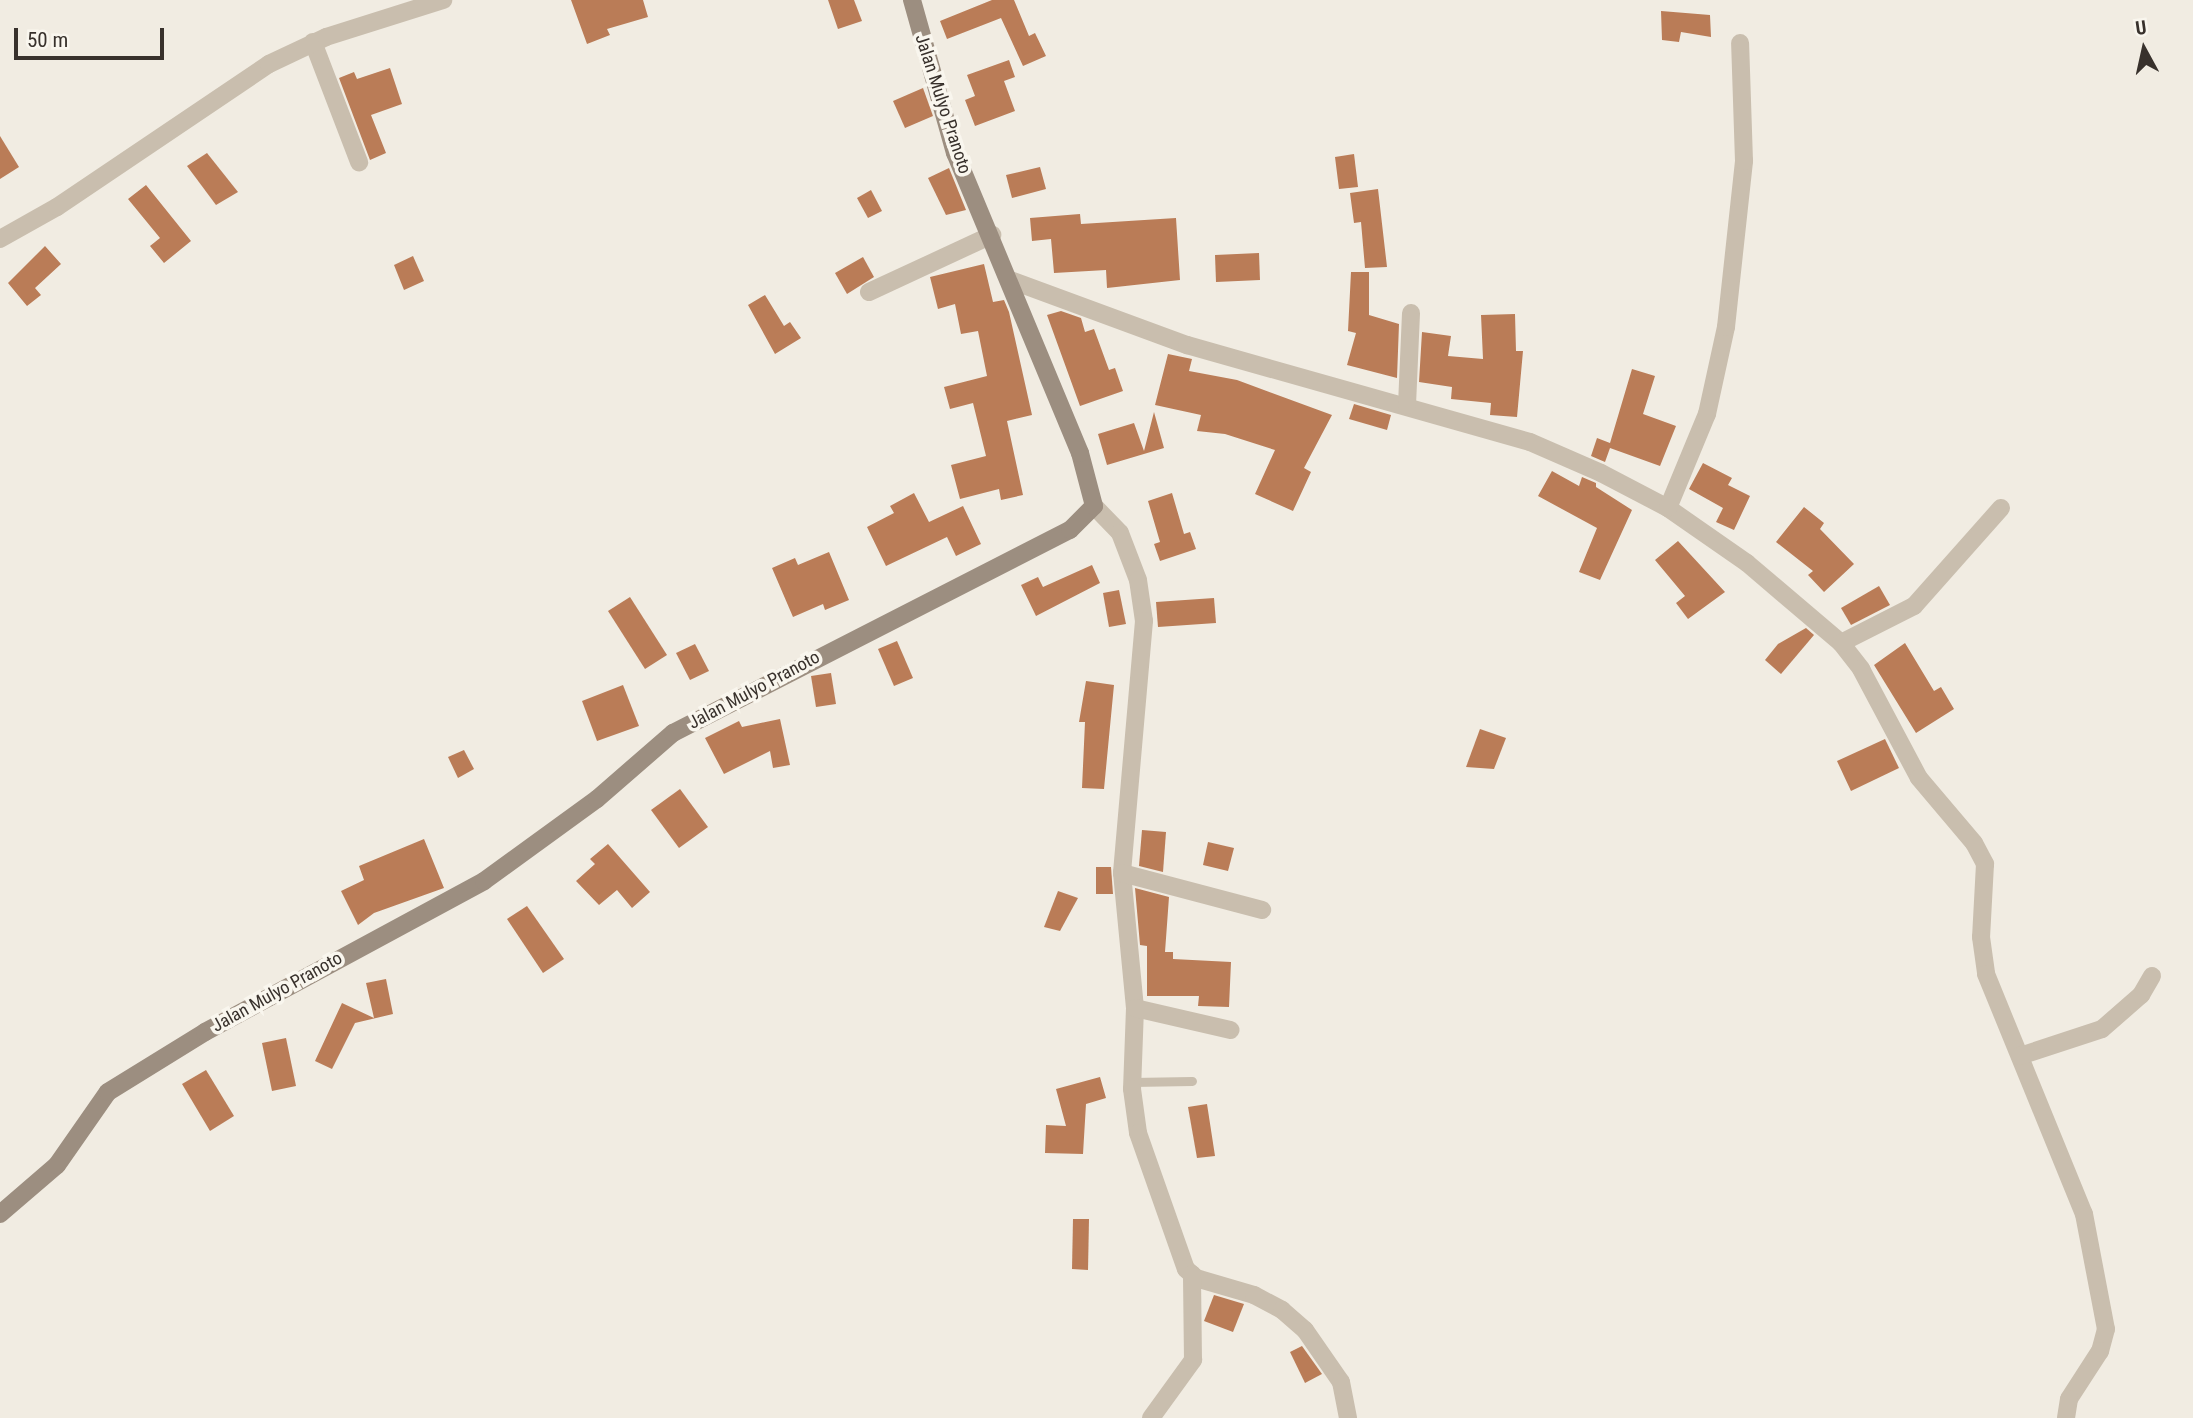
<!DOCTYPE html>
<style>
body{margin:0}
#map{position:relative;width:2193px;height:1418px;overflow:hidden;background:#f1ece2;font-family:"Roboto Condensed",sans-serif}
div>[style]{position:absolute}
.building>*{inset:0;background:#ba7c57}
.lane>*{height:9px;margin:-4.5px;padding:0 4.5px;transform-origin:4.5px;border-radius:4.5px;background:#c9beae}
.street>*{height:18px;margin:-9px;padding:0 9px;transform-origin:9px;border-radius:9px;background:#c9beae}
.secondary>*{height:18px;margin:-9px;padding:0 9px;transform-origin:9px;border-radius:9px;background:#9c8e80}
span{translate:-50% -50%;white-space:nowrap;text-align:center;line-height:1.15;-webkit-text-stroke:7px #f9f6ee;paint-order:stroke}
.street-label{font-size:18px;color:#38312c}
.north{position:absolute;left:2109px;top:14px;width:70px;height:70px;-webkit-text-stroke:5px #f9f6ee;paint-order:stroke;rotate:352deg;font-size:19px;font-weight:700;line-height:28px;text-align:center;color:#38312c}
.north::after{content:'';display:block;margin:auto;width:24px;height:32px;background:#38312c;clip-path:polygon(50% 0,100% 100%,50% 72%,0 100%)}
.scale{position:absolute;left:14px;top:28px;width:150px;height:32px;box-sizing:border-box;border:4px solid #38312c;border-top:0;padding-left:9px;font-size:21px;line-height:24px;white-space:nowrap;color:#38312c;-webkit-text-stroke:5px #f9f6ee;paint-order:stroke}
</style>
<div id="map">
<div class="building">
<div style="clip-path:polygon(571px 0,643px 0,648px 17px,607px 29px,610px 35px,587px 44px)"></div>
<div style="clip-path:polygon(828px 0,854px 0,862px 21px,838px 29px)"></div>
<div style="clip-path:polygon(992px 0,1014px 0,1029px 36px,1035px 33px,1046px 56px,1023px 66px,1001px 18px,947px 39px,940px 21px)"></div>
<div style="clip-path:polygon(1661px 11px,1710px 15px,1711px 37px,1681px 32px,1679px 42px,1662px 40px)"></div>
<div style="clip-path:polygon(1009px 60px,1015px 77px,1004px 81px,1015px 111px,975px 126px,965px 100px,975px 96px,967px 75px)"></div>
<div style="clip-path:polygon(390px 68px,402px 104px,371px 115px,386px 153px,370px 160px,339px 78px,354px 72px,357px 79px)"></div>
<div style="clip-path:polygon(923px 88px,933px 116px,905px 128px,893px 101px)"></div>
<div style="clip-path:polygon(0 136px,19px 167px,0 179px)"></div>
<div style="clip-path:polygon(207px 153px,238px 192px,216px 205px,187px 166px)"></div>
<div style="clip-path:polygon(1354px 154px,1358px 187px,1339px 189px,1335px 157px)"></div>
<div style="clip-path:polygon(1040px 167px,1046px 189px,1012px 198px,1006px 175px)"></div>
<div style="clip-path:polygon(949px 168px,966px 210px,946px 215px,928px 178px)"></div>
<div style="clip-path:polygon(146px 185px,191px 241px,164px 263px,150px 246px,160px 238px,128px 199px)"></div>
<div style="clip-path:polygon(1378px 189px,1387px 267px,1365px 268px,1361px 222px,1354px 223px,1350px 193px)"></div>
<div style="clip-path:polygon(871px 190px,882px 211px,868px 218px,857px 198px)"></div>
<div style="clip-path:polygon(1080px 214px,1081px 224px,1176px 218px,1180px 280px,1107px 288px,1106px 270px,1054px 273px,1051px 239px,1032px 241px,1030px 218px)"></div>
<div style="clip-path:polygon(45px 246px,61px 264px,35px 288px,41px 295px,27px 306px,8px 283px)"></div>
<div style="clip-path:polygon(1259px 253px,1260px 280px,1216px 282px,1215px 255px)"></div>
<div style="clip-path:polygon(413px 256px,424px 281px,404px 290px,394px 265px)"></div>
<div style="clip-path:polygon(863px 257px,874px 277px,847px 294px,835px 273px)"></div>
<div style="clip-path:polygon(984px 264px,993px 302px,1004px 300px,1009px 312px,1032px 415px,1007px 421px,1023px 495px,1001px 500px,999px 489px,960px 499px,951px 465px,986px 456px,973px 403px,950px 409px,944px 387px,987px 376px,978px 331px,961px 334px,955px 304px,938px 309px,930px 277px)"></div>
<div style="clip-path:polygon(1351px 272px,1369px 272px,1369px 315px,1399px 324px,1397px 378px,1347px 365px,1356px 333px,1348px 331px)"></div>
<div style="clip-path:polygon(765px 295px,784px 326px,790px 322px,801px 338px,775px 354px,748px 305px)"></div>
<div style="clip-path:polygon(1061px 311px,1081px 318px,1085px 332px,1094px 329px,1109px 370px,1115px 368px,1123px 391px,1080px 406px,1047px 315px)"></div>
<div style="clip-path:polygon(1515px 314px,1516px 351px,1523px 351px,1517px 417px,1490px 415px,1491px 403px,1451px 399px,1452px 387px,1419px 382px,1422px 332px,1451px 336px,1448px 356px,1483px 359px,1481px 315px)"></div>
<div style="clip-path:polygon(1168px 354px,1192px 359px,1189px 371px,1237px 380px,1332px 415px,1304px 468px,1311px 472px,1293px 511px,1255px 494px,1275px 450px,1225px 434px,1197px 431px,1201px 415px,1155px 405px)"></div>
<div style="clip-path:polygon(1632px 369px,1655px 376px,1643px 414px,1676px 426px,1660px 466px,1610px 448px,1605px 462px,1591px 456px,1597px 438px,1610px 443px)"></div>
<div style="clip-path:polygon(1354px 404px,1391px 415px,1387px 430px,1349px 419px)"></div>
<div style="clip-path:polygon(1154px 412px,1164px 448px,1107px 465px,1098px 434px,1134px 423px,1144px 451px)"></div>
<div style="clip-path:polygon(1703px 463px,1732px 478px,1728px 485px,1750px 496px,1734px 530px,1716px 522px,1723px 508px,1689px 489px)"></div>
<div style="clip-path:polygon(1552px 471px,1579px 486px,1582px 477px,1596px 483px,1596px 487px,1632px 510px,1600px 580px,1579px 572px,1597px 528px,1538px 496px)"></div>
<div style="clip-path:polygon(914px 493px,929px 522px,963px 506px,981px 544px,956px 556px,947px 537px,886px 566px,867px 527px,894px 513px,890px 506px)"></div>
<div style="clip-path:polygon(1172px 493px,1184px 534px,1190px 532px,1196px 549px,1160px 561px,1154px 544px,1160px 542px,1148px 501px)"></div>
<div style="clip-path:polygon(1804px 507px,1824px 523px,1820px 529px,1854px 564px,1824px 592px,1808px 575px,1813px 571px,1776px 542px)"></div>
<div style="clip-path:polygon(1678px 541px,1725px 592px,1688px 619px,1676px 603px,1685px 596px,1655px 560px)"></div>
<div style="clip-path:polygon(829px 552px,849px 600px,825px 610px,823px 604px,793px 617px,772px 568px,795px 558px,798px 565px)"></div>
<div style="clip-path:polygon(1092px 565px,1100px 583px,1036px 616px,1021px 585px,1038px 577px,1043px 587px)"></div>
<div style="clip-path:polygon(1879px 586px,1890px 605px,1851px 625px,1841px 608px)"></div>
<div style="clip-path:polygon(1119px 590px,1126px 624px,1109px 627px,1103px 593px)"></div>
<div style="clip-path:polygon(630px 597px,667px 655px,645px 669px,608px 611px)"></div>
<div style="clip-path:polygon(1214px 598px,1216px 623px,1158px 627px,1156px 602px)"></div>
<div style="clip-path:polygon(1806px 628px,1814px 635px,1781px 674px,1765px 660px,1778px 644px)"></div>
<div style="clip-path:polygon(897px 641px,913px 678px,894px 686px,878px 649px)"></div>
<div style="clip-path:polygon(1905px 643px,1934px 691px,1941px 687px,1954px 709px,1916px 733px,1874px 665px)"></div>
<div style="clip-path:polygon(695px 644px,709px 671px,690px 680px,676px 653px)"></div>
<div style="clip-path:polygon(831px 673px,836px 704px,816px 707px,811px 676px)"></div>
<div style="clip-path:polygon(1086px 681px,1114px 685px,1104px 789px,1082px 788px,1085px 722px,1079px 722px)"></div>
<div style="clip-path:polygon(623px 685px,639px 726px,597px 741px,582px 701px)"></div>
<div style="clip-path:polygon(780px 719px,790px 765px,773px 768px,770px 751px,724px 774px,705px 738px,739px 721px,742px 727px)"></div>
<div style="clip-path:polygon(1480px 729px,1506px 738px,1494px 769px,1466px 767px)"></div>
<div style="clip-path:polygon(1885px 739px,1899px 768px,1851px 791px,1837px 761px)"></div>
<div style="clip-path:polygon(464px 750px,474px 769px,458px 778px,448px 757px)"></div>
<div style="clip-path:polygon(680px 789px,708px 827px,679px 848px,651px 810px)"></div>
<div style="clip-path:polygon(1142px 830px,1166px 832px,1163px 872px,1139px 866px)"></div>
<div style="clip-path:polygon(424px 839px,444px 888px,374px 913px,358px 925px,341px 891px,364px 880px,359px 866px)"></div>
<div style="clip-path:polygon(1208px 842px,1234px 848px,1228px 871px,1203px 865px)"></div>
<div style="clip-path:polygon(608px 844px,650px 892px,632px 908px,617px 890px,599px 905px,576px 881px,595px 864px,590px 859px)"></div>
<div style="clip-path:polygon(1096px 867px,1111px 867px,1113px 894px,1096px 894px)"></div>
<div style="clip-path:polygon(1135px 888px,1169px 897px,1165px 952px,1173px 952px,1173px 959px,1231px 962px,1229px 1007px,1198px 1006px,1199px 996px,1147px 996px,1147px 946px,1140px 945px)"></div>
<div style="clip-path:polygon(1058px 891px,1078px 898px,1060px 931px,1044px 927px)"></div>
<div style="clip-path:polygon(527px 906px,564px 959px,543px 973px,507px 919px)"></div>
<div style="clip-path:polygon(386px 979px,393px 1014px,355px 1023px,332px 1069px,315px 1061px,342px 1003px,374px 1018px,366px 983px)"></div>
<div style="clip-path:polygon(286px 1038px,296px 1086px,272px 1091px,262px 1043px)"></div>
<div style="clip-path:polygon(206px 1070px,234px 1116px,210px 1131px,182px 1084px)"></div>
<div style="clip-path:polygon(1100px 1077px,1106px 1098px,1086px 1104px,1083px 1154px,1045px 1153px,1046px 1125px,1066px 1126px,1056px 1089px)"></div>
<div style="clip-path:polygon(1207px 1104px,1215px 1156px,1197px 1158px,1188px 1107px)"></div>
<div style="clip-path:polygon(1073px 1219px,1089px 1219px,1088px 1270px,1072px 1269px)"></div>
<div style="clip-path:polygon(1214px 1295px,1244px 1304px,1233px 1332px,1204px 1321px)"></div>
<div style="clip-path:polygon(1302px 1346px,1322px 1374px,1305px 1383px,1290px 1352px)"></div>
</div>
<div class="lane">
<div style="left:1132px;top:1082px;width:60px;rotate:-1deg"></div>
</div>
<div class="street">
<div style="left:313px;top:42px;width:129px;rotate:69deg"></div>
<div style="left:0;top:239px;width:65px;rotate:-29.3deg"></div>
<div style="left:57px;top:207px;width:256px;rotate:-34deg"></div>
<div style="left:269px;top:64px;width:63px;rotate:-25.3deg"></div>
<div style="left:326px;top:37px;width:123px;rotate:-17.5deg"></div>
<div style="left:1010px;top:280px;width:189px;rotate:20.2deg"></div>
<div style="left:1187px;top:345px;width:356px;rotate:15.8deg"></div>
<div style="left:1530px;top:442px;width:77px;rotate:23.6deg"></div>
<div style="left:1601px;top:473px;width:76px;rotate:27.6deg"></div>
<div style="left:1668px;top:508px;width:96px;rotate:34.8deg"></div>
<div style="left:1747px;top:563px;width:123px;rotate:40.4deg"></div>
<div style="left:1841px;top:643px;width:33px;rotate:52deg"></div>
<div style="left:1861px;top:669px;width:123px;rotate:62deg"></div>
<div style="left:1919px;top:778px;width:85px;rotate:49.8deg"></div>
<div style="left:1974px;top:843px;width:24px;rotate:62deg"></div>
<div style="left:1985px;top:864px;width:73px;rotate:93.1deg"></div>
<div style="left:1981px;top:937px;width:37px;rotate:82deg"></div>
<div style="left:1986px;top:974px;width:259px;rotate:67.8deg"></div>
<div style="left:2084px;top:1214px;width:117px;rotate:79.2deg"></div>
<div style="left:2106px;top:1329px;width:23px;rotate:105deg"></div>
<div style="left:2100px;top:1351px;width:57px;rotate:122.9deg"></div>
<div style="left:2069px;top:1399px;width:19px;rotate:99deg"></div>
<div style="left:869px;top:292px;width:136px;rotate:-24.9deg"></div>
<div style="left:1407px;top:405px;width:92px;rotate:-87.5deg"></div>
<div style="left:1094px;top:506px;width:37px;rotate:46deg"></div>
<div style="left:1120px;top:533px;width:50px;rotate:69deg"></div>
<div style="left:1138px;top:580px;width:41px;rotate:81.7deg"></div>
<div style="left:1144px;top:621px;width:253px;rotate:95deg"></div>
<div style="left:1122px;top:873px;width:136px;rotate:84.5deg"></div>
<div style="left:1135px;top:1008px;width:81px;rotate:92.1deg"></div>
<div style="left:1132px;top:1089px;width:44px;rotate:82.2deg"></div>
<div style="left:1138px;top:1133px;width:144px;rotate:70.6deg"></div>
<div style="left:1186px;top:1269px;width:13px;rotate:42deg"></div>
<div style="left:1196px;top:1278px;width:60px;rotate:16.3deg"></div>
<div style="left:1254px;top:1295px;width:32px;rotate:28deg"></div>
<div style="left:1282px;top:1310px;width:30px;rotate:41deg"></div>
<div style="left:1305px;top:1330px;width:63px;rotate:55.3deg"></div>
<div style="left:1341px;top:1382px;width:37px;rotate:79deg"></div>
<div style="left:1668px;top:508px;width:102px;rotate:-67.5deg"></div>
<div style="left:1707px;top:414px;width:89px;rotate:-77.7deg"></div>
<div style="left:1726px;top:327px;width:167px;rotate:-83.8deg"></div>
<div style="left:1744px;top:161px;width:118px;rotate:-91.9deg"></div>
<div style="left:1841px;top:643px;width:82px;rotate:-26.9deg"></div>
<div style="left:1914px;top:606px;width:131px;rotate:-48.4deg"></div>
<div style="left:1122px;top:873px;width:145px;rotate:14.8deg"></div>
<div style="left:1135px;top:1008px;width:98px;rotate:13deg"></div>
<div style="left:2020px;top:1056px;width:86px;rotate:-18.2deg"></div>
<div style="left:2102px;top:1029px;width:52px;rotate:-41.1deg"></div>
<div style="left:2141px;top:995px;width:22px;rotate:-60deg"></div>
<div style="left:1151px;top:1418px;width:72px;rotate:-54.1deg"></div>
<div style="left:1193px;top:1360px;width:86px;rotate:-90.7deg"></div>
</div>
<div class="secondary">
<div style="left:0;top:1214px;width:75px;rotate:-40.7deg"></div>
<div style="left:57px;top:1165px;width:89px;rotate:-55.1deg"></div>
<div style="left:108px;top:1092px;width:114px;rotate:-31.7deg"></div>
<div style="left:205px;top:1032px;width:317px;rotate:-28.4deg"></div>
<div style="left:484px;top:881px;width:140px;rotate:-36deg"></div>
<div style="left:597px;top:799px;width:101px;rotate:-41deg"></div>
<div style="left:673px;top:733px;width:446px;rotate:-27.1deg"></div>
<div style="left:1070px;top:530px;width:34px;rotate:-45deg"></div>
<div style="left:1094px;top:506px;width:55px;rotate:-104.8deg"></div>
<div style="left:1080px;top:453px;width:325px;rotate:-112.6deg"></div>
<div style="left:955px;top:153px;width:159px;rotate:-105.7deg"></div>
</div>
<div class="street-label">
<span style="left:943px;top:104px;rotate:72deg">Jalan Mulyo Pranoto</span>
<span style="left:754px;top:690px;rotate:-28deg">Jalan Mulyo Pranoto</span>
<span style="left:277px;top:992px;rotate:-29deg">Jalan Mulyo Pranoto</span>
</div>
<div class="north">U</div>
<div class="scale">50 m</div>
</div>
